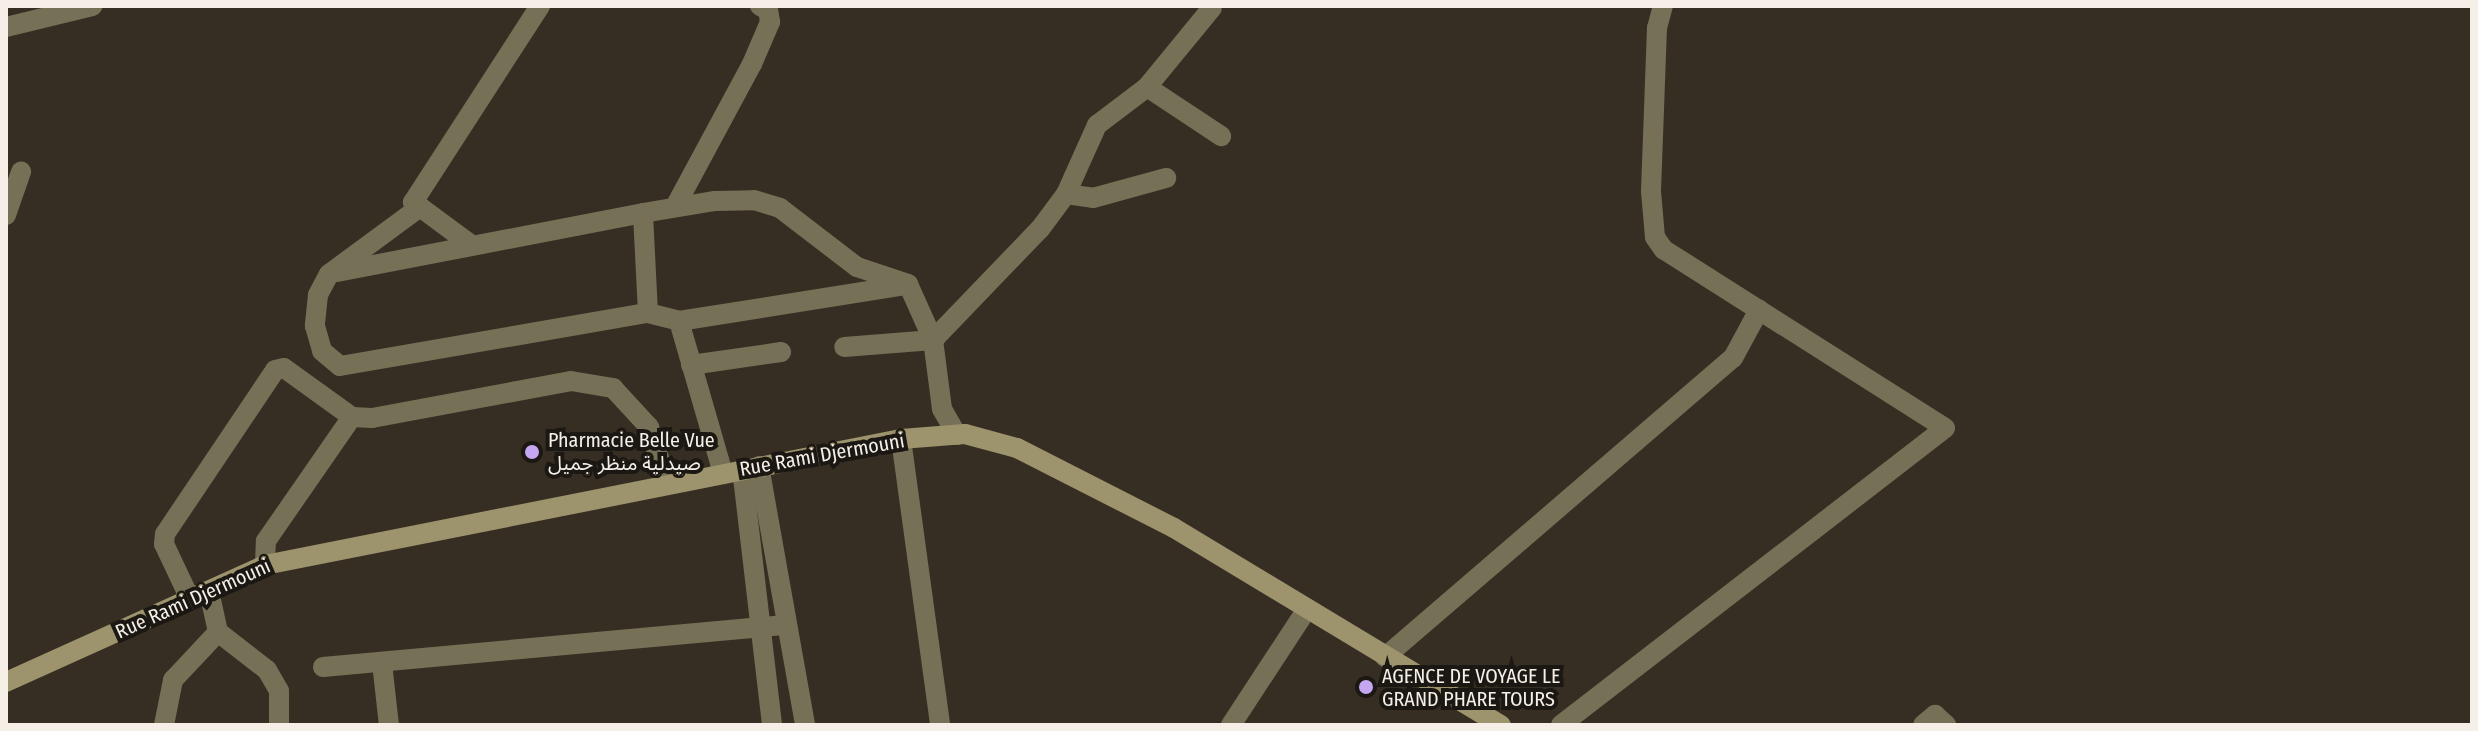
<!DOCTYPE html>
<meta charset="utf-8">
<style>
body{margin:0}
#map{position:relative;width:2478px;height:731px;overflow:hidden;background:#372e23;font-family:"Fira Sans Condensed","Noto Sans Arabic",sans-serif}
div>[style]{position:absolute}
.minor>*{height:20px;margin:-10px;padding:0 10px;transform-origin:10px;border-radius:10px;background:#767057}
.secondary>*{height:20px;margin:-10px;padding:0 10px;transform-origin:10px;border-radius:10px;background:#9d936c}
.dots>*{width:22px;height:22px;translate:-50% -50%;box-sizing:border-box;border:4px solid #1b1712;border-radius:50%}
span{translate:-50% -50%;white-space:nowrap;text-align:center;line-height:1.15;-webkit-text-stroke:8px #1b1712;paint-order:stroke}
.poi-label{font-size:20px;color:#f5efe7}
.left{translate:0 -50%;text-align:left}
.street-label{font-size:20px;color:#f5efe7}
.frame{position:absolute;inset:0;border:8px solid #f5efe7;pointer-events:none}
</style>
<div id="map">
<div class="minor">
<div style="left:540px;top:6px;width:234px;rotate:122.9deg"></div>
<div style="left:413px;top:202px;width:9px;rotate:36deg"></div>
<div style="left:420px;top:207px;width:113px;rotate:143.6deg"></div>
<div style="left:329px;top:274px;width:24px;rotate:118deg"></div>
<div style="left:318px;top:295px;width:31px;rotate:96deg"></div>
<div style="left:315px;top:326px;width:26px;rotate:74deg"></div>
<div style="left:322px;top:351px;width:23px;rotate:40deg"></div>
<div style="left:340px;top:366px;width:313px;rotate:-9.8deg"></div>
<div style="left:648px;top:313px;width:100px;rotate:-92.9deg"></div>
<div style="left:643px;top:213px;width:73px;rotate:-9.5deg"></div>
<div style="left:715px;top:201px;width:39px;rotate:-1deg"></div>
<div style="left:754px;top:200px;width:27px;rotate:17deg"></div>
<div style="left:780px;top:208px;width:97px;rotate:37.5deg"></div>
<div style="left:857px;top:267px;width:54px;rotate:18.4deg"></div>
<div style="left:908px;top:284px;width:61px;rotate:65.9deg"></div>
<div style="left:933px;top:340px;width:89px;rotate:175.5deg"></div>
<div style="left:6px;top:27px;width:89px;rotate:-13.7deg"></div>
<div style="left:1147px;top:87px;width:89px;rotate:33.5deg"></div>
<div style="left:1066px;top:194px;width:27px;rotate:8deg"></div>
<div style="left:1093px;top:198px;width:76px;rotate:-15.3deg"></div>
<div style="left:676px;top:205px;width:160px;rotate:-61.7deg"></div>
<div style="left:752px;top:64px;width:46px;rotate:-66.8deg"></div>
<div style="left:770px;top:22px;width:12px;rotate:-99deg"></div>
<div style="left:768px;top:10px;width:9px;rotate:-153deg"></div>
<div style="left:420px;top:207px;width:62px;rotate:36.5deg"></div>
<div style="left:6px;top:215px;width:46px;rotate:-70.8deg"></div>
<div style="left:337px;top:272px;width:312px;rotate:-10.9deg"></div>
<div style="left:648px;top:313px;width:32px;rotate:14deg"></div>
<div style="left:679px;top:321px;width:224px;rotate:-9deg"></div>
<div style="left:679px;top:321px;width:158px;rotate:73.9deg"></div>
<div style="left:691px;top:365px;width:91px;rotate:-8.2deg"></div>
<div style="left:957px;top:435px;width:30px;rotate:-120deg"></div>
<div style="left:942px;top:409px;width:70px;rotate:-97.4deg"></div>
<div style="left:933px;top:340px;width:154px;rotate:-46.1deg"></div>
<div style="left:1040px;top:229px;width:44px;rotate:-53.4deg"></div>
<div style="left:1066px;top:194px;width:76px;rotate:-65.8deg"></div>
<div style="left:1097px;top:125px;width:63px;rotate:-37.2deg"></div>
<div style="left:1147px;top:87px;width:102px;rotate:-50.6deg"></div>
<div style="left:901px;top:439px;width:289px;rotate:82.2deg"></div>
<div style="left:759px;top:466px;width:263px;rotate:79.9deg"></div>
<div style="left:742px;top:469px;width:258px;rotate:83.3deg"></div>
<div style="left:265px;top:565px;width:24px;rotate:-88deg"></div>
<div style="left:266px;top:541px;width:151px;rotate:-55.3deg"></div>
<div style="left:209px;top:591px;width:42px;rotate:77.6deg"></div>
<div style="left:218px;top:632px;width:62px;rotate:37.8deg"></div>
<div style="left:267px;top:670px;width:24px;rotate:60deg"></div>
<div style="left:279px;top:691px;width:34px;rotate:90deg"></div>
<div style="left:190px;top:599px;width:61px;rotate:-115.3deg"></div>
<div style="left:164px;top:544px;width:10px;rotate:-84deg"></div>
<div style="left:165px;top:534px;width:197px;rotate:-56.1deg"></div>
<div style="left:275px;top:370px;width:9px;rotate:-13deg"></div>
<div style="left:284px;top:368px;width:84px;rotate:35.8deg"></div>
<div style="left:352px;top:417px;width:20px;rotate:3deg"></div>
<div style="left:372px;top:418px;width:202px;rotate:-10.5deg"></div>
<div style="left:571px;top:381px;width:43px;rotate:9.5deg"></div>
<div style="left:613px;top:388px;width:53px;rotate:47.3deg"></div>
<div style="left:649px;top:427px;width:59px;rotate:72.2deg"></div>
<div style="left:1385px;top:657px;width:459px;rotate:-40.7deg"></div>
<div style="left:1733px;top:358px;width:55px;rotate:-61.6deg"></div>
<div style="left:382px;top:663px;width:62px;rotate:83.6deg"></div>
<div style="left:323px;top:667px;width:465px;rotate:-5.2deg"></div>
<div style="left:164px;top:725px;width:46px;rotate:-78.7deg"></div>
<div style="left:173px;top:680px;width:66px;rotate:-46.8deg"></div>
<div style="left:1231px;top:725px;width:139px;rotate:-56.8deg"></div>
<div style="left:1561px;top:725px;width:485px;rotate:-37.7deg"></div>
<div style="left:1945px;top:428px;width:333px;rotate:-147.6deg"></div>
<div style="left:1664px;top:250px;width:16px;rotate:-125deg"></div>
<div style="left:1655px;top:237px;width:46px;rotate:-95deg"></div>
<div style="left:1651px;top:191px;width:163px;rotate:-87.9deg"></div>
<div style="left:1657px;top:28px;width:23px;rotate:-75deg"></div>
<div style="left:1923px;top:725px;width:16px;rotate:-40deg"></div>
<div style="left:1935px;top:715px;width:15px;rotate:42deg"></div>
</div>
<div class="secondary">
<div style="left:6px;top:682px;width:284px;rotate:-24.3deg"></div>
<div style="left:265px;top:565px;width:648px;rotate:-11.21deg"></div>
<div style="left:901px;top:439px;width:64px;rotate:-4.5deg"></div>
<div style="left:965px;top:434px;width:54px;rotate:15.1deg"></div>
<div style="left:1017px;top:448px;width:176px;rotate:27deg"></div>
<div style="left:1174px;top:528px;width:382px;rotate:31.1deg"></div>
</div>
<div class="dots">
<div style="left:532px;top:452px;background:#c5a6f0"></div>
<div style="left:1366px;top:687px;background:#c5a6f0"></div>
</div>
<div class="poi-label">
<span class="left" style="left:548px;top:452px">Pharmacie Belle Vue<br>صيدلية منظر جميل</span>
<span class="left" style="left:1382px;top:688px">AGENCE DE VOYAGE LE<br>GRAND PHARE TOURS</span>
</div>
<div class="street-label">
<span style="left:822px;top:455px;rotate:-10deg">Rue Rami Djermouni</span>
<span style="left:193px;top:599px;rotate:-24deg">Rue Rami Djermouni</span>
</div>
<div class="frame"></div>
</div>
